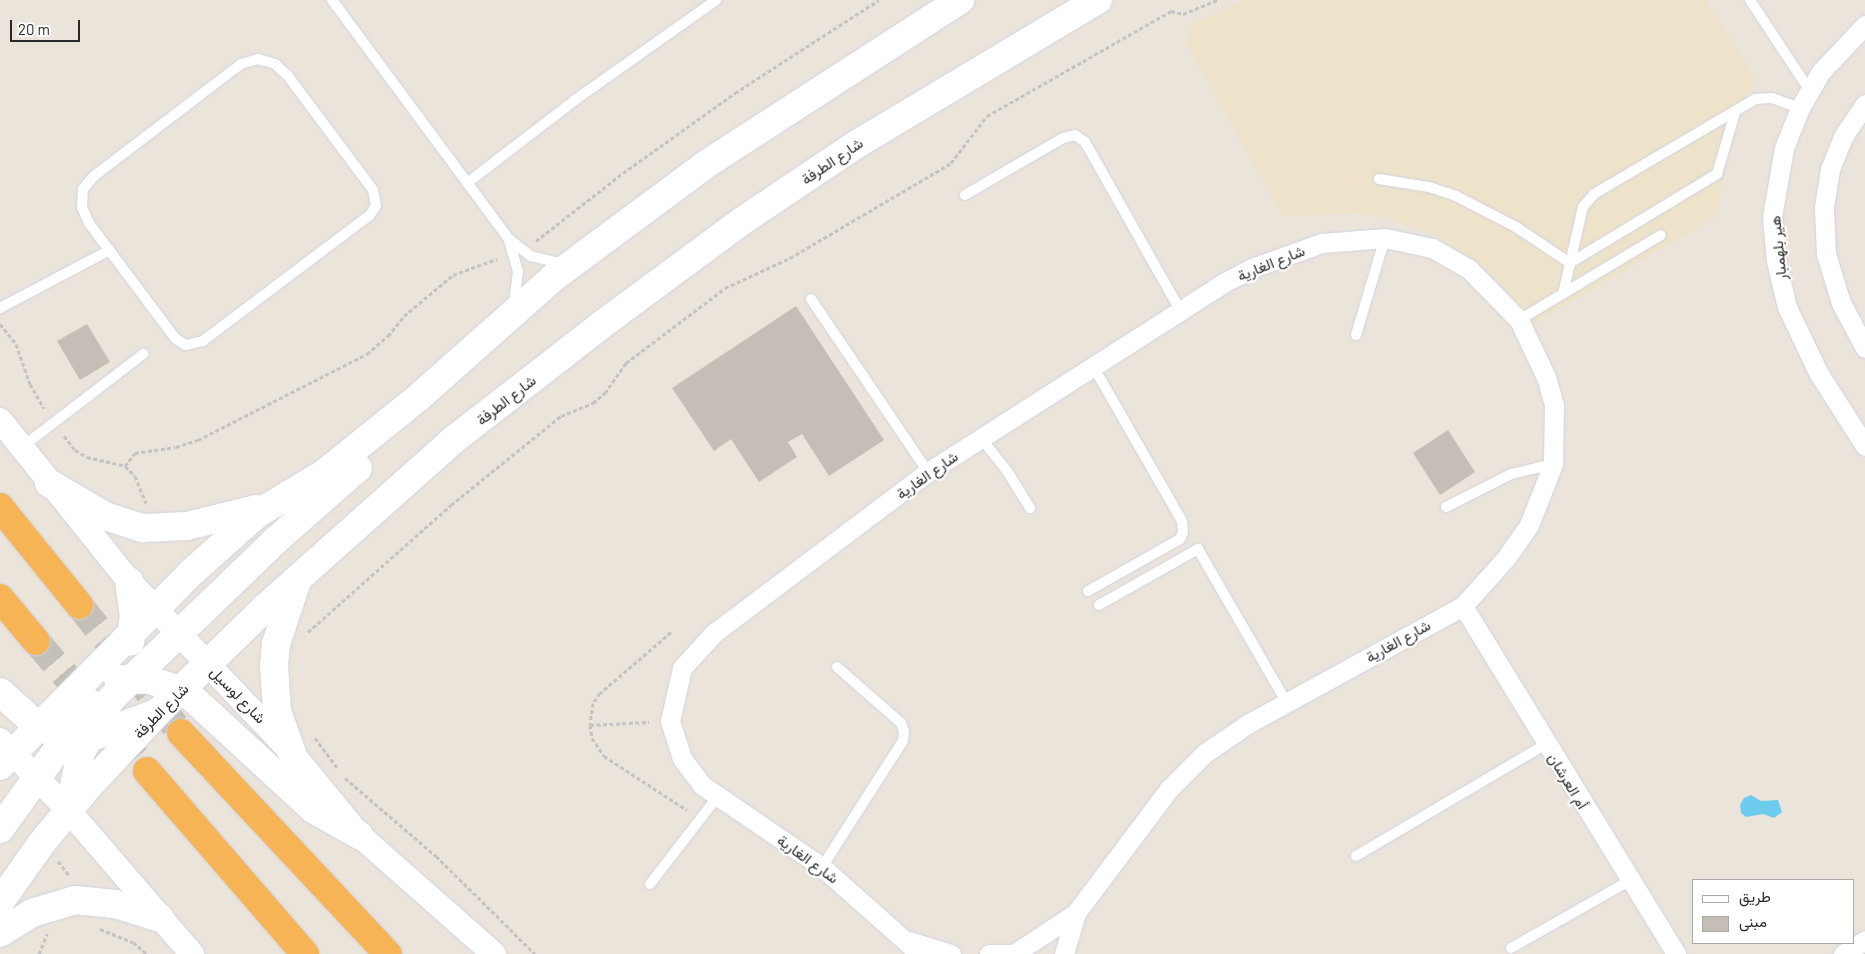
<!DOCTYPE html>
<meta charset="utf-8">
<style>
body{margin:0}
#map{position:relative;width:1865px;height:954px;overflow:hidden;background:#ebe4db;font-family:Barlow,Vazirmatn,sans-serif}
div>[style]{position:absolute}
.education>*{inset:0;background:#ede2ca}
.water>*{inset:0;background:#6dccee}
.building>*{inset:0;background:#c4beb6}
.trunk-tunnel>*{height:28px;margin-top:-14px;transform-origin:0;background:repeating-linear-gradient(90deg,#c4bfb7 0 28px,transparent 0 42px)}
.path>*{height:3px;margin-top:-1.5px;transform-origin:0;background:repeating-linear-gradient(90deg,#c3c3c3 0 4px,transparent 0 6.5px)}
.roads{filter:drop-shadow(0 0 1px #d0d3e2) drop-shadow(0 0 1px #d0d3e2)}
.service>*{height:10px;margin:-5px;padding:0 5px;transform-origin:5px;border-radius:5px;background:#fff}
.minor>*{height:19px;margin:-9.5px;padding:0 9.5px;transform-origin:9.5px;border-radius:9.5px;background:#fff}
.tertiary>*{height:24px;margin:-12px;padding:0 12px;transform-origin:12px;border-radius:12px;background:#fff}
.secondary>*{height:28px;margin:-14px;padding:0 14px;transform-origin:14px;border-radius:14px;background:#fff}
.trunk>*{height:28px;margin:-14px;padding:0 14px;transform-origin:14px;border-radius:14px;background:#f7b457}
span{translate:-50% -50%;white-space:nowrap;text-align:center;line-height:1.15;-webkit-text-stroke:4px #fff;paint-order:stroke}
.street-label{font-size:15px;color:#292929}
.legend{position:absolute;left:1692px;top:879px;width:162px;height:65px;box-sizing:border-box;background:#fff;border:1px solid #a9a9a9;margin:0;padding:6px 9px;list-style:none;font-size:15px;color:#292929}
.legend li{display:flex;align-items:center;gap:10px;height:25px}
.legend b{width:25px;border:1px solid #a9a9a9}
.scale{position:absolute;left:10px;top:20px;width:70px;height:22px;box-sizing:border-box;border:2px solid #292929;border-top:0;padding-left:6px;font-size:15px;line-height:18px;white-space:nowrap;color:#292929;-webkit-text-stroke:4px #fff;paint-order:stroke}
</style>
<div id="map">
<div class="education">
<div style="clip-path:polygon(1244px 0,1706px 0,1755px 77px,1728px 149px,1717px 216px,1534px 324px,1504px 287px,1475px 261px,1438px 236px,1387px 218px,1357px 213px,1283px 217px,1186px 43px,1191px 24px)"></div>
</div>
<div class="water">
<div style="clip-path:polygon(1751px 795px,1761px 801px,1778px 800px,1782px 812px,1774px 818px,1763px 814px,1746px 817px,1741px 813px,1740px 805px,1744px 798px)"></div>
</div>
<div class="building">
<div style="clip-path:polygon(796px 306px,884px 440px,829px 476px,802px 434px,788px 442px,797px 457px,759px 482px,731px 439px,714px 451px,672px 388px)"></div>
<div style="clip-path:polygon(87px 324px,110px 362px,80px 380px,57px 341px)"></div>
<div style="clip-path:polygon(1448px 430px,1475px 472px,1440px 495px,1413px 453px)"></div>
</div>
<div class="trunk-tunnel">
<div style="left:79px;top:605px;width:164px;rotate:51.4deg"></div>
<div style="left:36px;top:641px;width:171px;rotate:49.5deg"></div>
</div>
<div class="path">
<div style="left:536px;top:241px;width:110px;rotate:-38deg"></div>
<div style="left:623px;top:173px;width:138px;rotate:-35.5deg"></div>
<div style="left:735px;top:93px;width:171px;rotate:-32.9deg"></div>
<div style="left:0;top:324px;width:26px;rotate:51deg"></div>
<div style="left:16px;top:344px;width:42px;rotate:70.7deg"></div>
<div style="left:30px;top:384px;width:28px;rotate:60deg"></div>
<div style="left:64px;top:436px;width:18px;rotate:52deg"></div>
<div style="left:75px;top:450px;width:14px;rotate:30deg"></div>
<div style="left:87px;top:457px;width:39px;rotate:13deg"></div>
<div style="left:125px;top:466px;width:14px;rotate:45deg"></div>
<div style="left:135px;top:476px;width:29px;rotate:68deg"></div>
<div style="left:125px;top:466px;width:16px;rotate:-52deg"></div>
<div style="left:135px;top:453px;width:41px;rotate:-8.3deg"></div>
<div style="left:176px;top:447px;width:23px;rotate:-18deg"></div>
<div style="left:198px;top:440px;width:190px;rotate:-27deg"></div>
<div style="left:367px;top:354px;width:28px;rotate:-41deg"></div>
<div style="left:388px;top:336px;width:26px;rotate:-51deg"></div>
<div style="left:404px;top:316px;width:64px;rotate:-39.9deg"></div>
<div style="left:453px;top:275px;width:47px;rotate:-20deg"></div>
<div style="left:308px;top:632px;width:191px;rotate:-41.6deg"></div>
<div style="left:451px;top:505px;width:141px;rotate:-39deg"></div>
<div style="left:561px;top:416px;width:35px;rotate:-22deg"></div>
<div style="left:593px;top:403px;width:16px;rotate:-40deg"></div>
<div style="left:605px;top:393px;width:37px;rotate:-55deg"></div>
<div style="left:626px;top:363px;width:124px;rotate:-37.1deg"></div>
<div style="left:725px;top:288px;width:72px;rotate:-24.8deg"></div>
<div style="left:790px;top:258px;width:187px;rotate:-30.5deg"></div>
<div style="left:951px;top:163px;width:59px;rotate:-52.5deg"></div>
<div style="left:987px;top:116px;width:212px;rotate:-29.7deg"></div>
<div style="left:1171px;top:11px;width:12px;rotate:14deg"></div>
<div style="left:1183px;top:14px;width:37px;rotate:-22deg"></div>
<div style="left:671px;top:632px;width:94px;rotate:139.3deg"></div>
<div style="left:600px;top:693px;width:12px;rotate:125deg"></div>
<div style="left:593px;top:703px;width:22px;rotate:98deg"></div>
<div style="left:590px;top:725px;width:13px;rotate:81deg"></div>
<div style="left:592px;top:738px;width:22px;rotate:56deg"></div>
<div style="left:604px;top:756px;width:99px;rotate:33deg"></div>
<div style="left:590px;top:725px;width:59px;rotate:-2.9deg"></div>
<div style="left:315px;top:738px;width:39px;rotate:53deg"></div>
<div style="left:345px;top:778px;width:120px;rotate:40.6deg"></div>
<div style="left:436px;top:856px;width:139px;rotate:44.7deg"></div>
<div style="left:58px;top:861px;width:18px;rotate:52deg"></div>
<div style="left:100px;top:929px;width:35px;rotate:22deg"></div>
<div style="left:133px;top:942px;width:18px;rotate:41deg"></div>
<div style="left:39px;top:954px;width:22px;rotate:-68deg"></div>
</div>
<div class="roads">
<div class="service">
<div style="left:332px;top:0;width:297px;rotate:53.5deg"></div>
<div style="left:509px;top:239px;width:28px;rotate:38deg"></div>
<div style="left:531px;top:256px;width:33px;rotate:14deg"></div>
<div style="left:1750px;top:0;width:109px;rotate:56.6deg"></div>
<div style="left:258px;top:59px;width:18px;rotate:16deg"></div>
<div style="left:275px;top:64px;width:18px;rotate:43deg"></div>
<div style="left:288px;top:76px;width:142px;rotate:53.3deg"></div>
<div style="left:373px;top:190px;width:16px;rotate:79deg"></div>
<div style="left:376px;top:206px;width:11px;rotate:124deg"></div>
<div style="left:370px;top:215px;width:209px;rotate:143deg"></div>
<div style="left:203px;top:341px;width:18px;rotate:167deg"></div>
<div style="left:185px;top:345px;width:12px;rotate:-145deg"></div>
<div style="left:175px;top:338px;width:144px;rotate:-126.8deg"></div>
<div style="left:89px;top:223px;width:17px;rotate:-114deg"></div>
<div style="left:82px;top:207px;width:18px;rotate:-87deg"></div>
<div style="left:83px;top:189px;width:17px;rotate:-50deg"></div>
<div style="left:94px;top:176px;width:185px;rotate:-37.3deg"></div>
<div style="left:241px;top:64px;width:18px;rotate:-16deg"></div>
<div style="left:1379px;top:179px;width:51px;rotate:9.1deg"></div>
<div style="left:1429px;top:187px;width:28px;rotate:18deg"></div>
<div style="left:1456px;top:196px;width:68px;rotate:27.3deg"></div>
<div style="left:1516px;top:227px;width:65px;rotate:33.7deg"></div>
<div style="left:1570px;top:263px;width:172px;rotate:-31.2deg"></div>
<div style="left:1717px;top:174px;width:64px;rotate:-73.6deg"></div>
<div style="left:467px;top:183px;width:136px;rotate:-37.5deg"></div>
<div style="left:575px;top:100px;width:173px;rotate:-35.3deg"></div>
<div style="left:965px;top:195px;width:113px;rotate:-30.2deg"></div>
<div style="left:1063px;top:138px;width:12px;rotate:-14deg"></div>
<div style="left:1075px;top:135px;width:12px;rotate:35deg"></div>
<div style="left:1085px;top:142px;width:193px;rotate:60.5deg"></div>
<div style="left:509px;top:240px;width:32px;rotate:74deg"></div>
<div style="left:518px;top:271px;width:33px;rotate:97deg"></div>
<div style="left:1563px;top:294px;width:89px;rotate:-77.1deg"></div>
<div style="left:1583px;top:207px;width:17px;rotate:-50deg"></div>
<div style="left:1594px;top:194px;width:187px;rotate:-30.5deg"></div>
<div style="left:1755px;top:99px;width:17px;rotate:-3deg"></div>
<div style="left:1772px;top:98px;width:30px;rotate:20deg"></div>
<div style="left:811px;top:299px;width:209px;rotate:55.9deg"></div>
<div style="left:0;top:308px;width:124px;rotate:-27.8deg"></div>
<div style="left:1519px;top:320px;width:165px;rotate:-30.9deg"></div>
<div style="left:1356px;top:335px;width:101px;rotate:-73.4deg"></div>
<div style="left:981px;top:438px;width:42px;rotate:51.8deg"></div>
<div style="left:1007px;top:471px;width:44px;rotate:58.1deg"></div>
<div style="left:22px;top:447px;width:153px;rotate:-37.5deg"></div>
<div style="left:1446px;top:507px;width:73px;rotate:-26.9deg"></div>
<div style="left:1511px;top:474px;width:43px;rotate:-13.4deg"></div>
<div style="left:1088px;top:591px;width:106px;rotate:-29.5deg"></div>
<div style="left:1180px;top:539px;width:8px;rotate:-67deg"></div>
<div style="left:1183px;top:532px;width:11px;rotate:-95deg"></div>
<div style="left:1182px;top:521px;width:179px;rotate:-119.9deg"></div>
<div style="left:1099px;top:605px;width:114px;rotate:-29.5deg"></div>
<div style="left:1198px;top:549px;width:178px;rotate:60deg"></div>
<div style="left:1356px;top:856px;width:221px;rotate:-30.5deg"></div>
<div style="left:822px;top:867px;width:150px;rotate:-57.3deg"></div>
<div style="left:903px;top:741px;width:10px;rotate:-84deg"></div>
<div style="left:904px;top:731px;width:9px;rotate:-111deg"></div>
<div style="left:901px;top:723px;width:85px;rotate:-138.8deg"></div>
<div style="left:650px;top:884px;width:111px;rotate:-52.3deg"></div>
<div style="left:1511px;top:948px;width:136px;rotate:-29.6deg"></div>
</div>
<div class="minor">
<div style="left:1865px;top:25px;width:66px;rotate:133.2deg"></div>
<div style="left:1820px;top:73px;width:40px;rotate:119.7deg"></div>
<div style="left:1800px;top:108px;width:43px;rotate:111.8deg"></div>
<div style="left:1784px;top:148px;width:70px;rotate:99.9deg"></div>
<div style="left:1772px;top:217px;width:44px;rotate:84.8deg"></div>
<div style="left:1776px;top:261px;width:47px;rotate:76.6deg"></div>
<div style="left:1787px;top:307px;width:74px;rotate:64.5deg"></div>
<div style="left:1819px;top:374px;width:85px;rotate:57.4deg"></div>
<div style="left:1865px;top:104px;width:40px;rotate:124deg"></div>
<div style="left:1843px;top:137px;width:35px;rotate:112deg"></div>
<div style="left:1830px;top:169px;width:39px;rotate:99deg"></div>
<div style="left:1824px;top:208px;width:46px;rotate:87.5deg"></div>
<div style="left:1826px;top:254px;width:51px;rotate:73deg"></div>
<div style="left:1841px;top:303px;width:51px;rotate:61.9deg"></div>
<div style="left:1463px;top:606px;width:408px;rotate:58.5deg"></div>
<div style="left:909px;top:941px;width:44px;rotate:17.2deg"></div>
<div style="left:920px;top:954px;width:131px;rotate:-138.4deg"></div>
<div style="left:822px;top:867px;width:145px;rotate:-145.7deg"></div>
<div style="left:702px;top:785px;width:34px;rotate:-127deg"></div>
<div style="left:682px;top:758px;width:39px;rotate:-108deg"></div>
<div style="left:670px;top:721px;width:54px;rotate:-77.2deg"></div>
<div style="left:682px;top:668px;width:47px;rotate:-47.6deg"></div>
<div style="left:714px;top:633px;width:268px;rotate:-37deg"></div>
<div style="left:928px;top:472px;width:350px;rotate:-32.6deg"></div>
<div style="left:1223px;top:283px;width:33px;rotate:-27deg"></div>
<div style="left:1252px;top:268px;width:74px;rotate:-19.7deg"></div>
<div style="left:1322px;top:243px;width:63px;rotate:-4.5deg"></div>
<div style="left:1385px;top:238px;width:48px;rotate:12deg"></div>
<div style="left:1432px;top:248px;width:43px;rotate:29.6deg"></div>
<div style="left:1469px;top:269px;width:71px;rotate:45.6deg"></div>
<div style="left:1519px;top:320px;width:63px;rotate:64.7deg"></div>
<div style="left:1546px;top:377px;width:29px;rotate:74deg"></div>
<div style="left:1554px;top:405px;width:59px;rotate:91deg"></div>
<div style="left:1553px;top:464px;width:66px;rotate:111.5deg"></div>
<div style="left:1529px;top:525px;width:40px;rotate:124.9deg"></div>
<div style="left:1506px;top:558px;width:64px;rotate:131.9deg"></div>
<div style="left:1463px;top:606px;width:244px;rotate:151.3deg"></div>
<div style="left:1249px;top:723px;width:53px;rotate:145.7deg"></div>
<div style="left:1205px;top:753px;width:51px;rotate:135deg"></div>
<div style="left:1169px;top:789px;width:155px;rotate:126.9deg"></div>
<div style="left:1076px;top:913px;width:73px;rotate:146.7deg"></div>
<div style="left:989px;top:954px;width:31px"></div>
<div style="left:1064px;top:954px;width:43px;rotate:-73.7deg"></div>
<div style="left:1843px;top:954px;width:26px;rotate:-32deg"></div>
</div>
<div class="tertiary">
<div style="left:0;top:420px;width:206px;rotate:51.3deg"></div>
<div style="left:129px;top:581px;width:237px;rotate:46.5deg"></div>
<div style="left:292px;top:753px;width:106px;rotate:50.7deg"></div>
<div style="left:359px;top:835px;width:180px;rotate:41.4deg"></div>
<div style="left:0;top:740px;width:99px;rotate:45.8deg"></div>
<div style="left:69px;top:811px;width:189px;rotate:49.3deg"></div>
</div>
<div class="secondary">
<div style="left:49px;top:483px;width:65px;rotate:30.5deg"></div>
<div style="left:105px;top:516px;width:40px;rotate:18deg"></div>
<div style="left:143px;top:528px;width:44px;rotate:-2.6deg"></div>
<div style="left:187px;top:526px;width:72px;rotate:-13.7deg"></div>
<div style="left:129px;top:581px;width:34px;rotate:82deg"></div>
<div style="left:134px;top:615px;width:27px;rotate:98deg"></div>
<div style="left:118px;top:679px;width:32px;rotate:2deg"></div>
<div style="left:150px;top:680px;width:39px;rotate:19deg"></div>
<div style="left:187px;top:693px;width:171px;rotate:42.6deg"></div>
<div style="left:313px;top:809px;width:53px;rotate:29.5deg"></div>
<div style="left:0;top:692px;width:52px;rotate:41.9deg"></div>
<div style="left:39px;top:727px;width:28px;rotate:21deg"></div>
<div style="left:65px;top:737px;width:22px;rotate:5deg"></div>
<div style="left:87px;top:739px;width:68px;rotate:-20.6deg"></div>
<div style="left:292px;top:753px;width:45px;rotate:-109.7deg"></div>
<div style="left:277px;top:711px;width:45px;rotate:-93.8deg"></div>
<div style="left:274px;top:666px;width:22px;rotate:-85deg"></div>
<div style="left:276px;top:644px;width:66px;rotate:-71.6deg"></div>
<div style="left:0;top:766px;width:274px;rotate:-45.3deg"></div>
<div style="left:193px;top:571px;width:86px;rotate:-41.7deg"></div>
<div style="left:257px;top:514px;width:81px;rotate:-31.3deg"></div>
<div style="left:326px;top:472px;width:119px;rotate:-38.9deg"></div>
<div style="left:419px;top:397px;width:179px;rotate:-41.6deg"></div>
<div style="left:553px;top:278px;width:189px;rotate:-36.6deg"></div>
<div style="left:705px;top:165px;width:304px;rotate:-32.9deg"></div>
<div style="left:69px;top:810px;width:59px;rotate:-78.3deg"></div>
<div style="left:81px;top:752px;width:61px;rotate:-60.5deg"></div>
<div style="left:111px;top:699px;width:229px;rotate:-43.9deg"></div>
<div style="left:276px;top:540px;width:109px;rotate:-41.3deg"></div>
<div style="left:0;top:829px;width:155px;rotate:-54.2deg"></div>
<div style="left:0;top:902px;width:71px;rotate:-54.7deg"></div>
<div style="left:41px;top:844px;width:71px;rotate:-50.7deg"></div>
<div style="left:86px;top:789px;width:107px;rotate:-46.9deg"></div>
<div style="left:159px;top:711px;width:149px;rotate:-44.2deg"></div>
<div style="left:266px;top:607px;width:249px;rotate:-41.7deg"></div>
<div style="left:452px;top:441px;width:187px;rotate:-37.8deg"></div>
<div style="left:600px;top:326px;width:177px;rotate:-36.5deg"></div>
<div style="left:742px;top:221px;width:138px;rotate:-33.8deg"></div>
<div style="left:857px;top:144px;width:281px;rotate:-30.9deg"></div>
<div style="left:0;top:933px;width:38px;rotate:-32deg"></div>
<div style="left:32px;top:913px;width:45px;rotate:-16.8deg"></div>
<div style="left:75px;top:900px;width:40px;rotate:5.7deg"></div>
<div style="left:115px;top:904px;width:47px;rotate:17.3deg"></div>
</div>
<div class="trunk">
<div style="left:0;top:507px;width:126px;rotate:51.1deg"></div>
<div style="left:0;top:598px;width:56px;rotate:50.1deg"></div>
<div style="left:181px;top:733px;width:303px;rotate:46.9deg"></div>
<div style="left:147px;top:771px;width:242px;rotate:49.2deg"></div>
</div>
</div>
<div class="street-label">
<span style="left:832px;top:161px;rotate:-34deg">شارع الطرفة</span>
<span style="left:1778px;top:248px;rotate:-96deg">هير بلهمبار</span>
<span style="left:1271px;top:263px;rotate:-22deg">شارع الغارية</span>
<span style="left:506px;top:400px;rotate:-38deg">شارع الطرفة</span>
<span style="left:927px;top:475px;rotate:-35deg">شارع الغارية</span>
<span style="left:1398px;top:641px;rotate:-29deg">شارع الغارية</span>
<span style="left:238px;top:695px;rotate:46deg">شارع لوسيل</span>
<span style="left:161px;top:711px;rotate:-45deg">شارع الطرفة</span>
<span style="left:1568px;top:781px;rotate:59deg">أم العرشان</span>
<span style="left:808px;top:859px;rotate:36deg">شارع الغارية</span>
</div>
<ul class="legend">
<li><b style="height:6px;background:#fff"></b>طريق</li>
<li><b style="height:14px;background:#c4beb6"></b>مبنى</li>
</ul>
<div class="scale">20 m</div>
</div>
